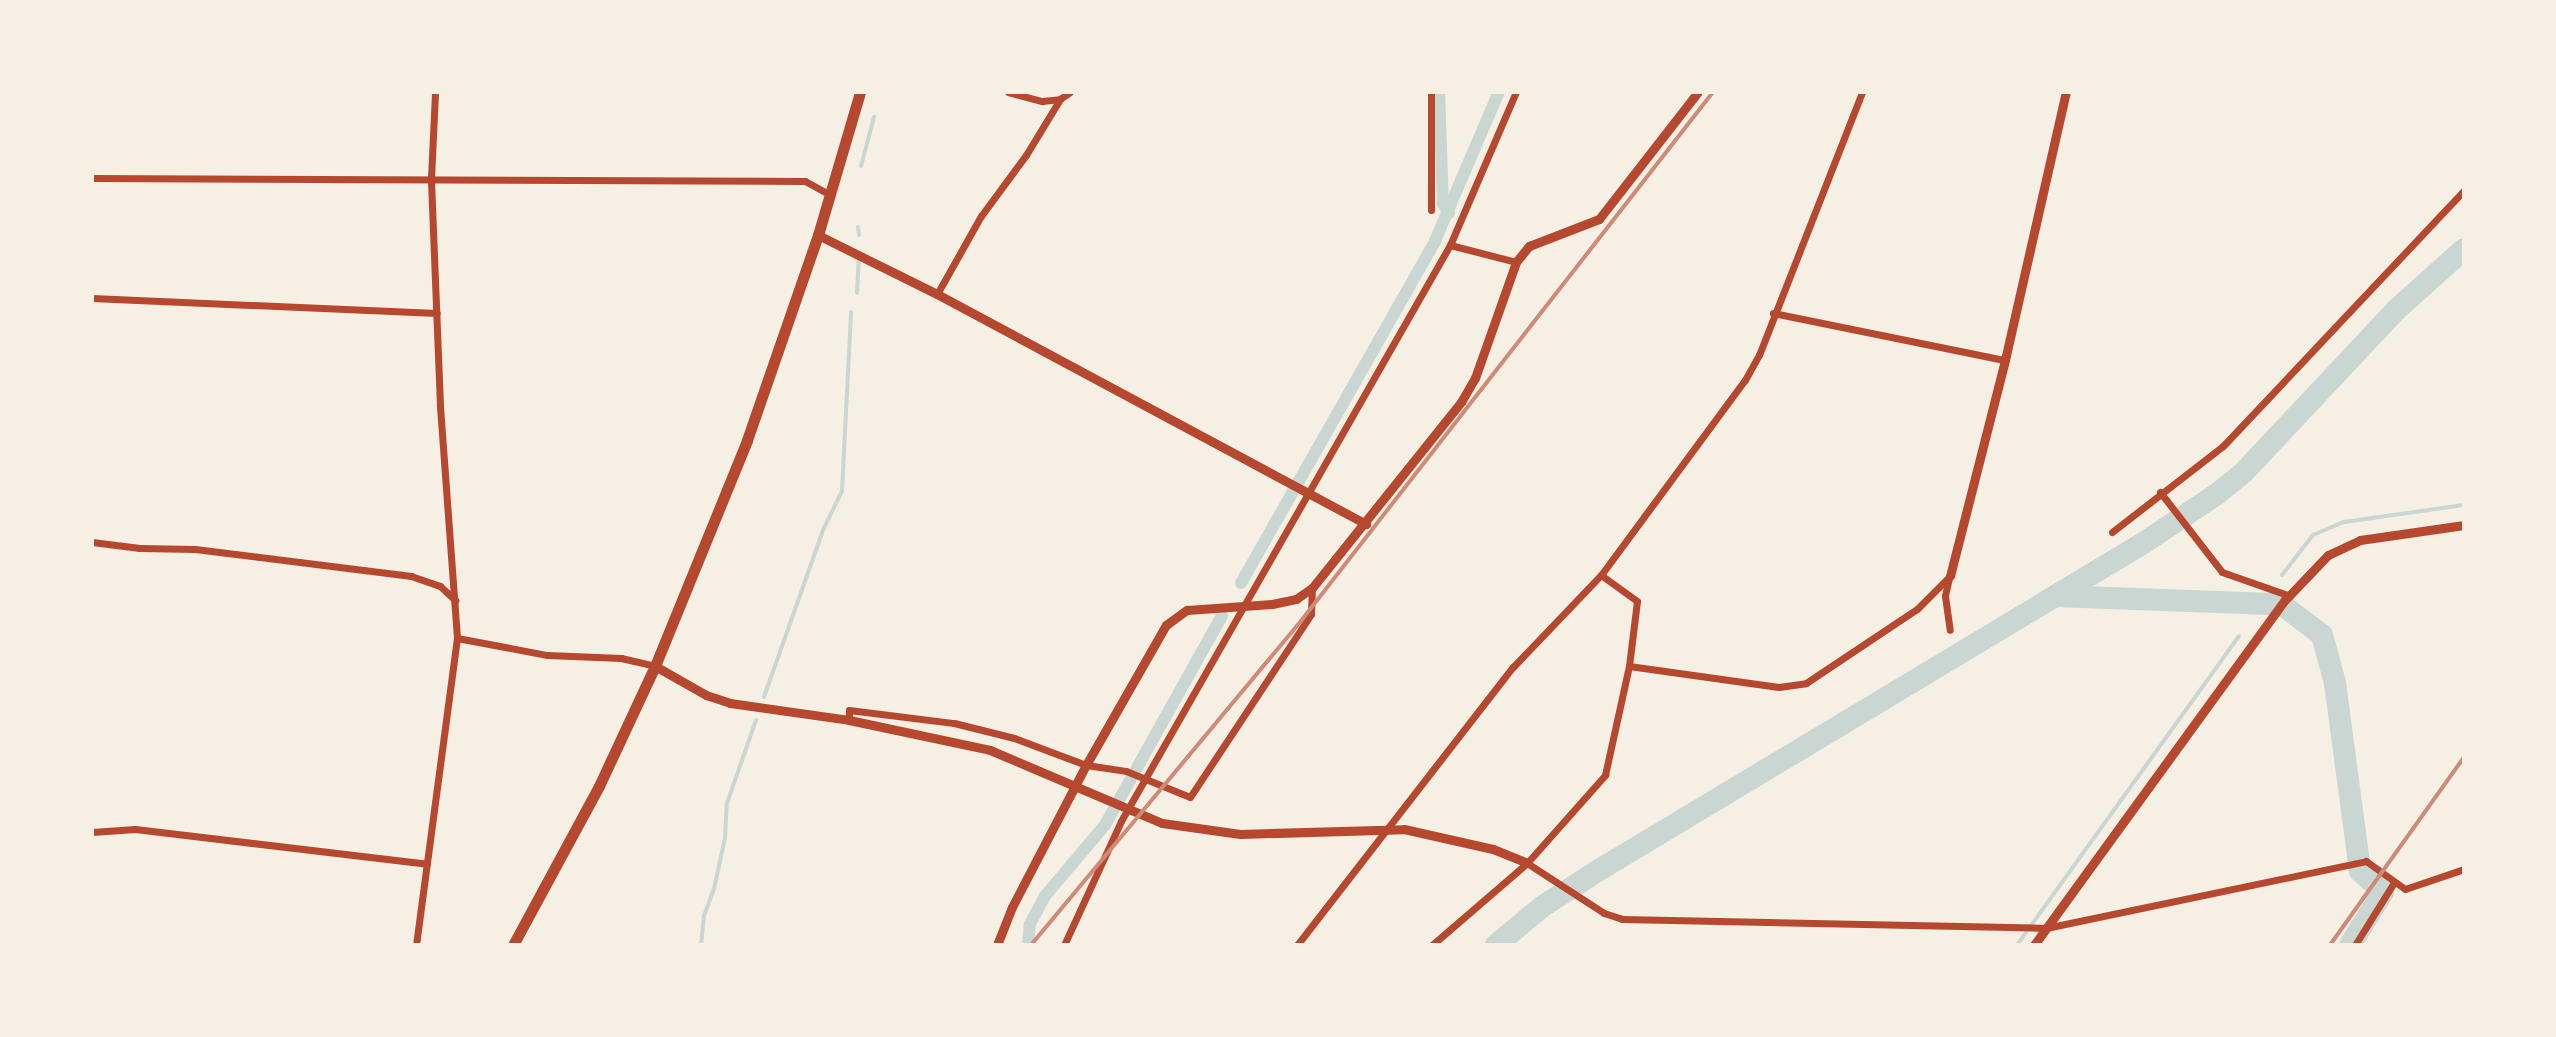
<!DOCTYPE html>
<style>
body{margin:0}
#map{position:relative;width:2556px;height:1037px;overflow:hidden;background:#f6efe4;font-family:Figtree,sans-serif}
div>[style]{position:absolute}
.stream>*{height:4px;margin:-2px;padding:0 2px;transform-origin:2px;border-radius:2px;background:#c9d6d2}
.canal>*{height:12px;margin:-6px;padding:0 6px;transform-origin:6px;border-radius:6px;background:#c9d6d2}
.river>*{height:22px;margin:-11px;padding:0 11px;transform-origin:11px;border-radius:11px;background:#c9d6d2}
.minor>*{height:7px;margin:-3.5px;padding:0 3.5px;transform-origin:3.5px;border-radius:3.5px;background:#b5482f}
.tertiary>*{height:9px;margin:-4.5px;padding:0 4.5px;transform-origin:4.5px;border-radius:4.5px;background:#b5482f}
.trunk>*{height:11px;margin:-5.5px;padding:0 5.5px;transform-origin:5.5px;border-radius:5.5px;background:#b5482f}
.rail>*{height:4px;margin:-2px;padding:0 2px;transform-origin:2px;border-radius:2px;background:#cf8b77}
span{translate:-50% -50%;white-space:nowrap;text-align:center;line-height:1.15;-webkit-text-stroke:6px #f6efe4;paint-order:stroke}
.frame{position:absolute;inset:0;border:94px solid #f6efe4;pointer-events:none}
</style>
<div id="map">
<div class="stream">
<div style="left:861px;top:166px;width:51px;rotate:-75.1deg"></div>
<div style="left:858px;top:227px;width:8px;rotate:83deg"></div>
<div style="left:857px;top:293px;width:33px;rotate:-87deg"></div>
<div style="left:2282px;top:575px;width:51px;rotate:-52.2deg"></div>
<div style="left:2313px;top:535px;width:34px;rotate:-23deg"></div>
<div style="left:2344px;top:522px;width:121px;rotate:-8.1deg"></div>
<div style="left:764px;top:697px;width:179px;rotate:-70.5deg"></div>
<div style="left:824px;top:528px;width:41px;rotate:-64.1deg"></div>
<div style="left:842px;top:491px;width:179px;rotate:-87.1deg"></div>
<div style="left:701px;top:945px;width:29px;rotate:-84deg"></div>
<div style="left:704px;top:916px;width:29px;rotate:-70deg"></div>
<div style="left:714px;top:889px;width:52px;rotate:-77.8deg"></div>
<div style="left:725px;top:838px;width:35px;rotate:-87deg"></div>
<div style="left:727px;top:803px;width:88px;rotate:-70.7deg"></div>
<div style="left:2017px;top:945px;width:380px;rotate:-54.3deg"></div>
</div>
<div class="canal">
<div style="left:1439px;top:92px;width:112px;rotate:88deg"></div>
<div style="left:1443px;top:204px;width:11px;rotate:56deg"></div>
<div style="left:1241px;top:583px;width:393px;rotate:-60.4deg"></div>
<div style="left:1435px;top:241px;width:162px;rotate:-66.8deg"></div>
<div style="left:1028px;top:945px;width:21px;rotate:-85deg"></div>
<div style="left:1030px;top:924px;width:32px;rotate:-62deg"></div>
<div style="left:1045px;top:896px;width:93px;rotate:-49.8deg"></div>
<div style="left:1105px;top:825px;width:240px;rotate:-60.8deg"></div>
</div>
<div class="river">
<div style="left:2055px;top:596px;width:217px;rotate:2.1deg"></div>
<div style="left:2272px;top:604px;width:13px;rotate:13deg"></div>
<div style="left:2285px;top:607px;width:46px;rotate:37.1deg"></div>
<div style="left:2322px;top:635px;width:50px;rotate:74.8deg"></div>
<div style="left:2335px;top:683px;width:190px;rotate:82.4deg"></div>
<div style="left:2360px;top:871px;width:31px;rotate:42deg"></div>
<div style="left:2383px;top:892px;width:62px;rotate:121.9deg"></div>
<div style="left:1496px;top:945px;width:61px;rotate:-39.7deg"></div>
<div style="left:1543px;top:906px;width:67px;rotate:-32.7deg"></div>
<div style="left:1599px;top:870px;width:637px;rotate:-30.99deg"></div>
<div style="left:2145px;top:542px;width:87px;rotate:-33.7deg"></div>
<div style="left:2217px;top:494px;width:33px;rotate:-39deg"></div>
<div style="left:2243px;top:473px;width:224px;rotate:-46.8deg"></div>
<div style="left:2396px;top:310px;width:91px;rotate:-41.9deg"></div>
</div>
<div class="minor">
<div style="left:1008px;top:92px;width:35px;rotate:15deg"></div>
<div style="left:1042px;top:101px;width:18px;rotate:-6deg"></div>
<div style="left:1060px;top:99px;width:12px;rotate:-35deg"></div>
<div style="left:1431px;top:92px;width:118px;rotate:90deg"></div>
<div style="left:92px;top:178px;width:713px;rotate:0.24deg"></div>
<div style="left:805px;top:181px;width:29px;rotate:29deg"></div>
<div style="left:1450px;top:245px;width:68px;rotate:14.4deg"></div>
<div style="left:937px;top:294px;width:90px;rotate:-60.6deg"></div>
<div style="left:981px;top:216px;width:76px;rotate:-53.6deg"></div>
<div style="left:1026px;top:155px;width:66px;rotate:-58.7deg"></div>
<div style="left:92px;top:298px;width:345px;rotate:2.5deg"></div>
<div style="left:1773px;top:313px;width:237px;rotate:11.5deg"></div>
<div style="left:2160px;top:492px;width:101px;rotate:52.2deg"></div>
<div style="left:2222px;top:572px;width:72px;rotate:19.4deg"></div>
<div style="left:2112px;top:532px;width:140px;rotate:-37.8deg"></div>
<div style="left:2223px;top:446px;width:352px;rotate:-46.7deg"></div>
<div style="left:92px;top:542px;width:48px;rotate:7.1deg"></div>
<div style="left:140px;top:548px;width:55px;rotate:1deg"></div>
<div style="left:195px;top:549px;width:218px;rotate:7.1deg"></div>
<div style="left:411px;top:576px;width:31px;rotate:19deg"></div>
<div style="left:440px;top:586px;width:21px;rotate:43deg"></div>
<div style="left:1949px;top:578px;width:18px;rotate:103deg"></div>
<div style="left:1945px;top:596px;width:34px;rotate:82deg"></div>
<div style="left:457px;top:638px;width:92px;rotate:10.7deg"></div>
<div style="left:547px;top:655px;width:74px;rotate:2.3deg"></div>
<div style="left:621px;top:658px;width:35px;rotate:13deg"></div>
<div style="left:1629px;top:666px;width:151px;rotate:8deg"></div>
<div style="left:1779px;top:687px;width:27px;rotate:-8deg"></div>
<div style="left:1806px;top:683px;width:133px;rotate:-33.7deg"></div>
<div style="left:1917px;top:609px;width:47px;rotate:-45deg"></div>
<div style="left:849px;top:720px;width:10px;rotate:-90deg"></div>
<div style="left:849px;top:710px;width:106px;rotate:7.1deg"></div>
<div style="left:954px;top:723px;width:62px;rotate:14deg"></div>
<div style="left:1014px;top:738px;width:77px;rotate:20.6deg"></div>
<div style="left:1086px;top:765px;width:40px;rotate:8.5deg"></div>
<div style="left:1126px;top:771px;width:69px;rotate:22.1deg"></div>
<div style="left:1190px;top:797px;width:219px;rotate:-56.5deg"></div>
<div style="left:1311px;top:614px;width:26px;rotate:-88deg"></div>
<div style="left:92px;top:832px;width:43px;rotate:-4deg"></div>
<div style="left:135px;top:829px;width:294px;rotate:6.8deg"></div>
<div style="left:1527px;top:863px;width:92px;rotate:33deg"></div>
<div style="left:1604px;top:913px;width:19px;rotate:18deg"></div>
<div style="left:1622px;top:919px;width:424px;rotate:1.2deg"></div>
<div style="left:2046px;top:928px;width:327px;rotate:-11.8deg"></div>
<div style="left:2366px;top:861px;width:48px;rotate:35.7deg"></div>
<div style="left:2405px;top:889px;width:62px;rotate:-18.7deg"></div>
<div style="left:416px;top:945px;width:310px;rotate:-82.4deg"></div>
<div style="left:457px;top:638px;width:234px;rotate:-94.2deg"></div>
<div style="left:440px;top:405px;width:227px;rotate:-92.3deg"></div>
<div style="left:431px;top:178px;width:86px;rotate:-87.3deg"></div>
<div style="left:1064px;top:945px;width:136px;rotate:-65.3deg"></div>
<div style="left:1121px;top:821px;width:663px;rotate:-60.27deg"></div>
<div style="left:1450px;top:245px;width:167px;rotate:-66.7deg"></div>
<div style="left:1297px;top:945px;width:352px;rotate:-52.2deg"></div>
<div style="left:1513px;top:667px;width:127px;rotate:-46.3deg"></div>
<div style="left:1601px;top:575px;width:242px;rotate:-53.6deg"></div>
<div style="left:1745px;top:380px;width:29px;rotate:-61deg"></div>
<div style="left:1759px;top:355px;width:282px;rotate:-68.6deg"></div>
<div style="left:1432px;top:945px;width:125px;rotate:-40.8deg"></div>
<div style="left:1527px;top:863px;width:118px;rotate:-48.4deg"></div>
<div style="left:1605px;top:775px;width:112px;rotate:-77.6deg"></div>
<div style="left:1629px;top:666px;width:65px;rotate:-83deg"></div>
<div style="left:1637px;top:601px;width:44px;rotate:-144.2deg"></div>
<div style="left:2355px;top:945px;width:72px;rotate:-58.1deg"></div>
</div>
<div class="tertiary">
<div style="left:818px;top:235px;width:133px;rotate:26.4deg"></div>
<div style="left:937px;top:294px;width:487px;rotate:28.2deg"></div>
<div style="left:1950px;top:576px;width:223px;rotate:-75.7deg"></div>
<div style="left:2005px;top:360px;width:275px;rotate:-77.2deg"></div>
<div style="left:655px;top:666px;width:59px;rotate:29.6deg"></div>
<div style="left:706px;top:695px;width:25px;rotate:18deg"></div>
<div style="left:730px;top:703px;width:120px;rotate:8.1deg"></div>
<div style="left:849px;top:720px;width:144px;rotate:12deg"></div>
<div style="left:990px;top:750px;width:187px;rotate:23deg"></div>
<div style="left:1162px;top:823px;width:79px;rotate:8deg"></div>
<div style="left:1240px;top:834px;width:164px;rotate:-1.7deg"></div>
<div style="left:1404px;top:829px;width:91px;rotate:12.7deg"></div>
<div style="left:1493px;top:849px;width:37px;rotate:22deg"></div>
<div style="left:997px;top:945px;width:41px;rotate:-68.5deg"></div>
<div style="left:1012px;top:907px;width:160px;rotate:-62.5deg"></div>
<div style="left:1086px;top:765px;width:161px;rotate:-60.3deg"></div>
<div style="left:1166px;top:625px;width:26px;rotate:-36deg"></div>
<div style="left:1187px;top:610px;width:85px;rotate:-4deg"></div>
<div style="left:1272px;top:604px;width:25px;rotate:-12deg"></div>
<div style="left:1296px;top:599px;width:19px;rotate:-35deg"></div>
<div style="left:1312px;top:588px;width:238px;rotate:-51.3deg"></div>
<div style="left:1461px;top:402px;width:28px;rotate:-60deg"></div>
<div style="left:1475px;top:378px;width:123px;rotate:-70.5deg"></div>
<div style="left:1516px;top:262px;width:21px;rotate:-51deg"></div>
<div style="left:1529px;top:246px;width:75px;rotate:-21.1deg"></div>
<div style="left:1599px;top:219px;width:161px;rotate:-52.1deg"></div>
<div style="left:2034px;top:945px;width:427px;rotate:-54deg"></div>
<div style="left:2285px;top:600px;width:62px;rotate:-46.3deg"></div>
<div style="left:2328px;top:555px;width:35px;rotate:-25deg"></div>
<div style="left:2360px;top:540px;width:105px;rotate:-8.2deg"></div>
</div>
<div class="trunk">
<div style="left:513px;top:945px;width:181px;rotate:-61.6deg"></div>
<div style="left:599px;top:786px;width:132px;rotate:-65deg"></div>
<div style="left:655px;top:666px;width:244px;rotate:-67.8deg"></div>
<div style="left:747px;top:440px;width:217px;rotate:-70.9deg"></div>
<div style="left:818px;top:235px;width:149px;rotate:-73.6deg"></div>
</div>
<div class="rail">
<div style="left:1031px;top:945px;width:415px;rotate:-50.2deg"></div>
<div style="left:1297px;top:626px;width:677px;rotate:-52.08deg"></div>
<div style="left:2330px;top:945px;width:231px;rotate:-54.5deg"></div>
</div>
<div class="frame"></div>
</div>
